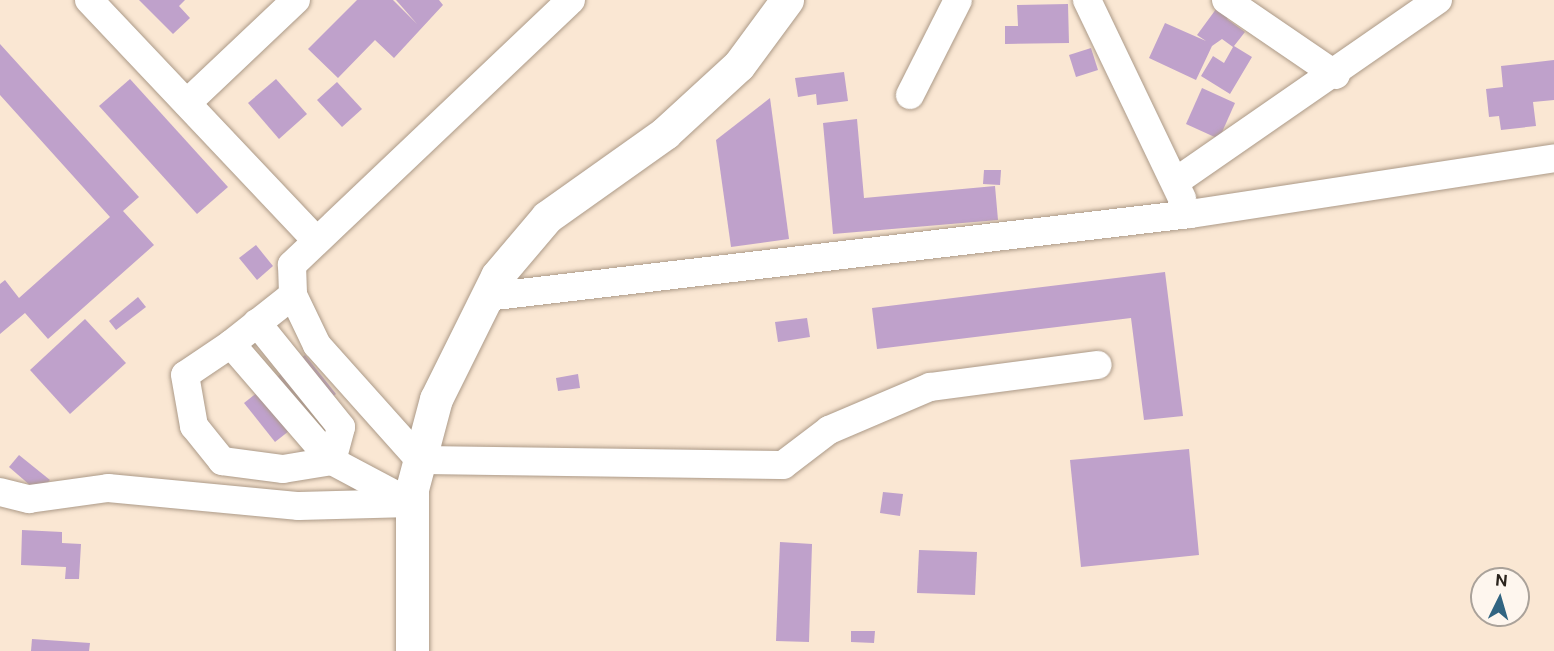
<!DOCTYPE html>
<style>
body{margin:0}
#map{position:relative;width:1554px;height:651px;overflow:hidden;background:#fae7d3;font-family:"Public Sans",sans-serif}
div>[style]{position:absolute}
.building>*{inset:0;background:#bfa1cb}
.roads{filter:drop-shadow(0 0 2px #ac9a88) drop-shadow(0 0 2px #ac9a88)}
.minor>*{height:28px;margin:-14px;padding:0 14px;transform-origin:14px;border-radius:14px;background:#fff}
.major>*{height:33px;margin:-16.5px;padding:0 16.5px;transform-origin:16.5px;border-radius:16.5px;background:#fff}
span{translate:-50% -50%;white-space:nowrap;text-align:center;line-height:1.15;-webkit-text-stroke:4.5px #fef6ee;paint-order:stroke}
.north{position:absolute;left:1470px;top:567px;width:60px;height:60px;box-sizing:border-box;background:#fef6ee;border:2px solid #aaa29a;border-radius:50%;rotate:5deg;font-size:16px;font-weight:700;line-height:24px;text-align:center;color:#2b241d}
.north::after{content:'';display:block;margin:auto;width:21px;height:27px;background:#316481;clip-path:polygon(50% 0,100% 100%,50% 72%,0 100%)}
</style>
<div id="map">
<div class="building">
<div style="clip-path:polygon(139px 0,185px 0,179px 6px,190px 18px,173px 34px)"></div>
<div style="clip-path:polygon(357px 0,393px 0,417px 24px,396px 0,439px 0,443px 5px,394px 58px,375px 40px,338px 78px,308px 49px)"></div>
<div style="clip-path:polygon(1222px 1px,1235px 10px,1227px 19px,1245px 32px,1234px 46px,1252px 57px,1230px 94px,1201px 76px,1213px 56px,1224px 63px,1233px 47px,1222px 39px,1212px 46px,1196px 80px,1149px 58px,1165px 23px,1206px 41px,1197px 35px)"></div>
<div style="clip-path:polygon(1068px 4px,1069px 43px,1005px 44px,1005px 26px,1018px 26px,1017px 5px)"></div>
<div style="clip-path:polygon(0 44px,139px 197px,123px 211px,154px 245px,48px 339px,25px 313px,0 334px,0 284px,5px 280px,19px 298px,110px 217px,0 95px)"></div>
<div style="clip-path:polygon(1091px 48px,1098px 70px,1076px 77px,1069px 55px)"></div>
<div style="clip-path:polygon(1554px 60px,1554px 100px,1533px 102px,1536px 126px,1501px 130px,1499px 116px,1489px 117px,1486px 89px,1503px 87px,1501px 66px)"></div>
<div style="clip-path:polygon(844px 72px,848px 101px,817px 105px,816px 94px,798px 97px,795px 78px)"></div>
<div style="clip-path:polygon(130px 79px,228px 187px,197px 214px,99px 106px)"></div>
<div style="clip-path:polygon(276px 79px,307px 114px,279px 139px,248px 103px)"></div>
<div style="clip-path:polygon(337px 82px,362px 109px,342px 127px,317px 100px)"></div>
<div style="clip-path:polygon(1202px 88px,1235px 103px,1219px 139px,1186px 124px)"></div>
<div style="clip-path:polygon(770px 98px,789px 239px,731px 247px,716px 140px)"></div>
<div style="clip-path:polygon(857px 119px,864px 198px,995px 186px,998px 220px,833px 234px,823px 123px)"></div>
<div style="clip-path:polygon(984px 170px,1001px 170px,1000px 185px,983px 184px)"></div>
<div style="clip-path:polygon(256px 245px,273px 266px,257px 280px,239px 258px)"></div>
<div style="clip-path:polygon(1165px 272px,1183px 416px,1144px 420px,1131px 318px,877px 349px,872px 308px)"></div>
<div style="clip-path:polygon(138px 297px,146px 307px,116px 330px,109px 321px)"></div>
<div style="clip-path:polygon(807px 318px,810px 337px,778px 342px,775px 322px)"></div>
<div style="clip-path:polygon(85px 319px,126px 363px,70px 414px,30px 370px)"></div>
<div style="clip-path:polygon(305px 355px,336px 394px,275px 442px,244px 403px)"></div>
<div style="clip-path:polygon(578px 374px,580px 388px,558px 391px,556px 378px)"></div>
<div style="clip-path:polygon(1189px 449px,1199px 555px,1081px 567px,1070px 460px)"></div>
<div style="clip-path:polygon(19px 455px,50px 480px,39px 493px,9px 467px)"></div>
<div style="clip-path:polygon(883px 492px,903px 494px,900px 516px,880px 513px)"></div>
<div style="clip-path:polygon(22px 530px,62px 532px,62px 543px,81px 544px,79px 579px,65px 579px,66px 567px,21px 565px)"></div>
<div style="clip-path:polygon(780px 542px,812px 544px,809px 642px,776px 641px)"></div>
<div style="clip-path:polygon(919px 550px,977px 552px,975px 595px,917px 593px)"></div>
<div style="clip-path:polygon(851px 631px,875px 631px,874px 643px,851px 642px)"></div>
<div style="clip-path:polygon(32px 639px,90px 643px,89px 651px,31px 651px)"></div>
</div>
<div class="roads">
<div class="minor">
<div style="left:89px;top:0;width:329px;rotate:46.6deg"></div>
<div style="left:571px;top:0;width:385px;rotate:136.5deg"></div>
<div style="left:292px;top:265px;width:30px;rotate:88deg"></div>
<div style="left:293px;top:295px;width:55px;rotate:64.4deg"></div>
<div style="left:317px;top:345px;width:154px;rotate:48.2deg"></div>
<div style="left:420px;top:460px;width:363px;rotate:0.8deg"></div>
<div style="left:783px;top:465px;width:58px;rotate:-37.3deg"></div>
<div style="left:829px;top:430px;width:110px;rotate:-23.1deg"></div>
<div style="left:930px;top:387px;width:169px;rotate:-7.5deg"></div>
<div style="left:1087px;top:0;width:220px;rotate:64.4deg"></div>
<div style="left:1226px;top:0;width:133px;rotate:34.3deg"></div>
<div style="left:910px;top:95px;width:106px;rotate:-63.2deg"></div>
<div style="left:187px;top:103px;width:150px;rotate:-43.4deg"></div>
<div style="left:1175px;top:182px;width:320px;rotate:-34.7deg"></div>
<div style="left:293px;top:295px;width:79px;rotate:141.7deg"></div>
<div style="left:231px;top:344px;width:155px;rotate:49.2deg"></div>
<div style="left:332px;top:461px;width:87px;rotate:28deg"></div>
<div style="left:487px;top:297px;width:708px;rotate:-6.73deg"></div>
<div style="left:1190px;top:214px;width:368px;rotate:-8.7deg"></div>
<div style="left:231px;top:344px;width:55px;rotate:146deg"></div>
<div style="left:185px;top:375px;width:52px;rotate:80deg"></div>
<div style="left:194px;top:426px;width:45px;rotate:51.3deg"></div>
<div style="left:222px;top:461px;width:62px;rotate:7.5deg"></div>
<div style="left:283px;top:469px;width:50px;rotate:-9.3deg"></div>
<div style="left:332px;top:461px;width:35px;rotate:-75deg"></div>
<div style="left:341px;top:427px;width:134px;rotate:-128.9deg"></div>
<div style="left:0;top:492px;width:30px;rotate:14deg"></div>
<div style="left:29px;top:499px;width:80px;rotate:-7.9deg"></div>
<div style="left:108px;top:488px;width:192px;rotate:5.4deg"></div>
<div style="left:299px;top:506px;width:112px;rotate:-1.5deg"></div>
</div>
<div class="major">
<div style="left:412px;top:651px;width:162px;rotate:-90deg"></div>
<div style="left:412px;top:489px;width:93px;rotate:-75.1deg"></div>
<div style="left:436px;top:399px;width:137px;rotate:-63.6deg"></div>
<div style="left:497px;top:276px;width:77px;rotate:-49.7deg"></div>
<div style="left:547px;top:217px;width:145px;rotate:-35.4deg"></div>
<div style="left:665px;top:133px;width:100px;rotate:-42.6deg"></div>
<div style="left:739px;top:65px;width:81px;rotate:-53.6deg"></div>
</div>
</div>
<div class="north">N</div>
</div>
